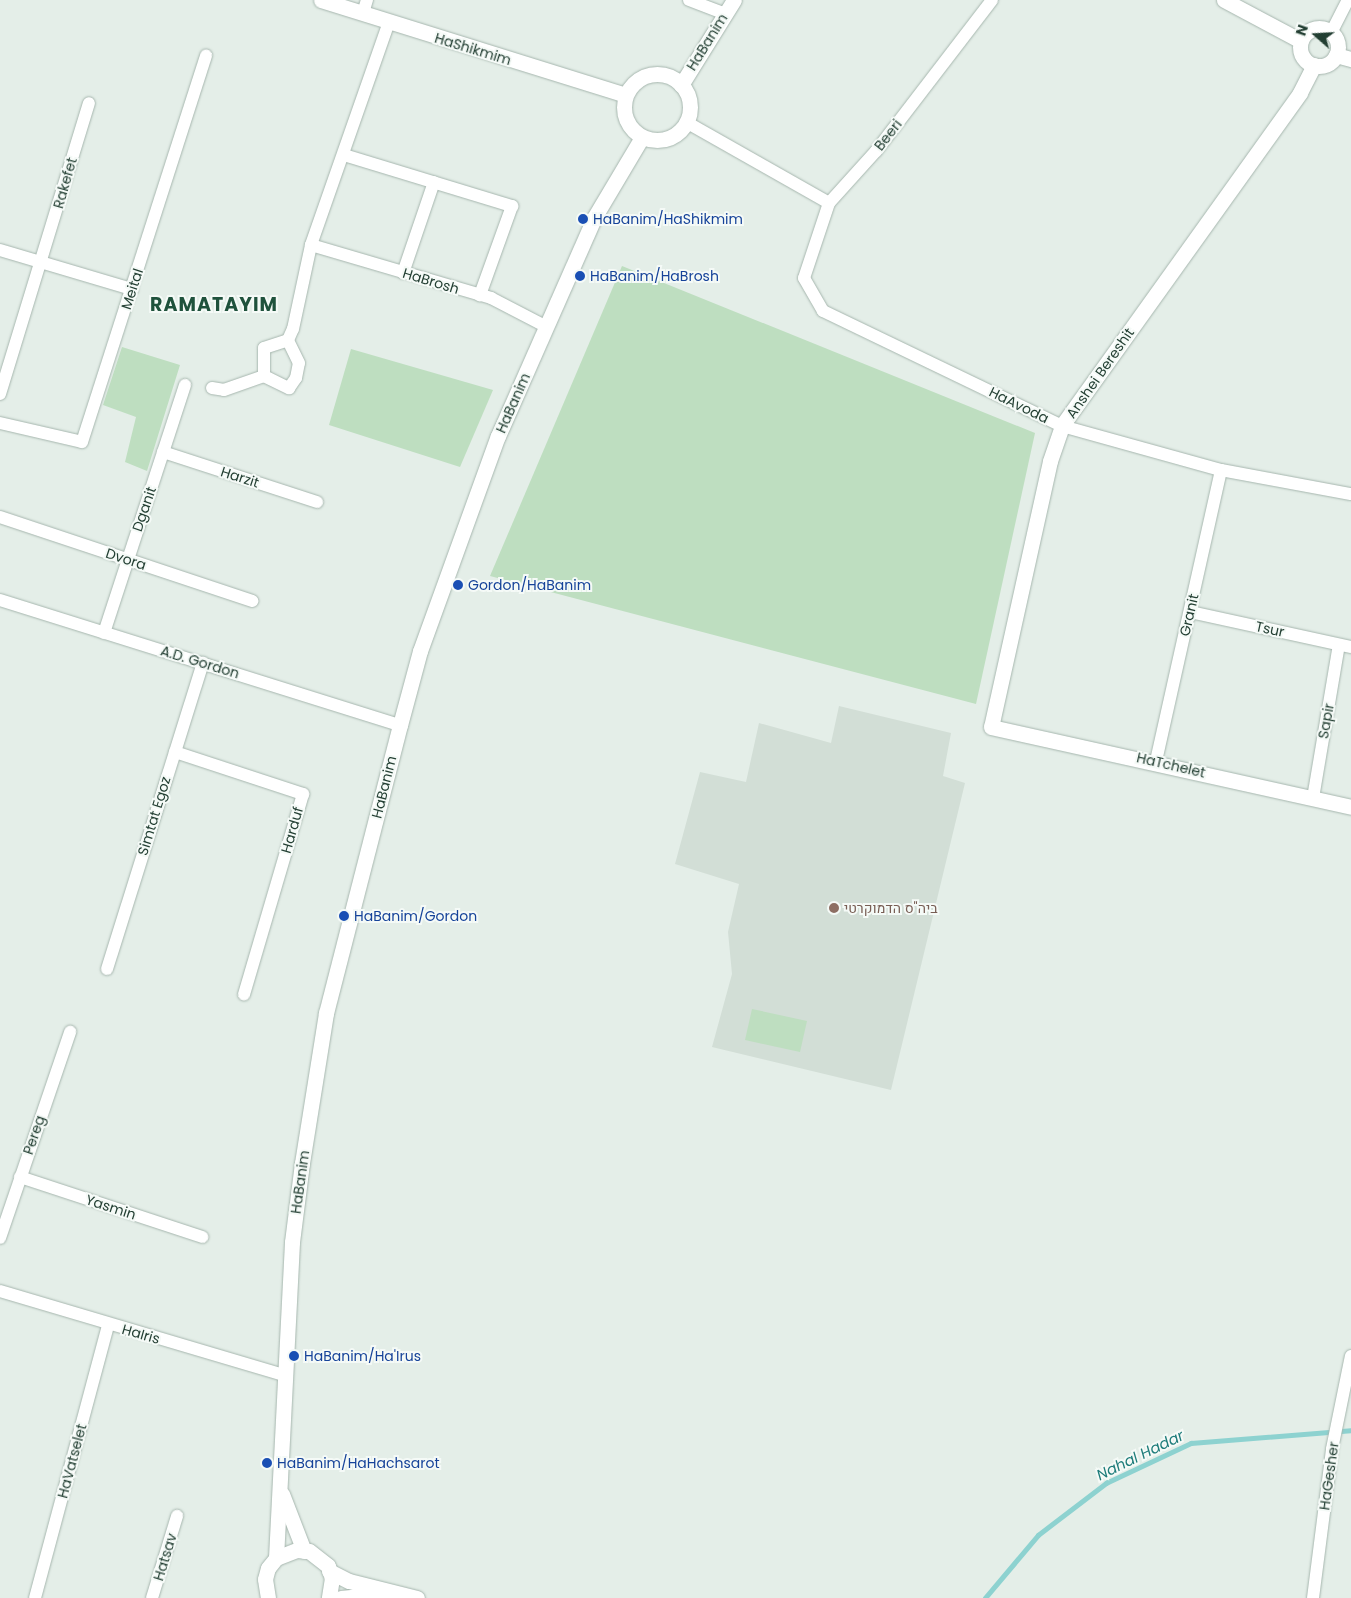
<!DOCTYPE html>
<meta charset="utf-8">
<style>
body{margin:0}
#map{position:relative;width:1351px;height:1598px;overflow:hidden;background:#e4eee8;font-family:Poppins,Heebo,sans-serif}
div>[style]{position:absolute}
.built>*{inset:0;background:#d2ded6}
.green>*{inset:0;background:#bedec0}
.stream>*{height:4.5px;margin:-2.25px;padding:0 2.25px;transform-origin:2.25px;border-radius:2.25px;background:#8dd2d0}
.roads{filter:drop-shadow(0 0 1px #a6b6ae) drop-shadow(0 0 1px #a6b6ae)}
.street>*{height:12px;margin:-6px;padding:0 6px;transform-origin:6px;border-radius:6px;background:#fff}
.secondary>*{height:15px;margin:-7.5px;padding:0 7.5px;transform-origin:7.5px;border-radius:7.5px;background:#fff}
.secondary>.ring{margin:-7.5px;padding:0;box-sizing:content-box;background:none;border:15px solid #fff;border-radius:50%}
.dots>*{width:14px;height:14px;translate:-50% -50%;box-sizing:border-box;border:2px solid #f5faf7;border-radius:50%}
span{translate:-50% -50%;white-space:nowrap;text-align:center;line-height:1.15;-webkit-text-stroke:4px #f5faf7;paint-order:stroke}
.street-label{font-size:14px;color:#233f33}
.transit-label{font-size:14px;color:#164399}
.left{translate:0 -50%;text-align:left}
.education-label{font-size:14px;color:#785e54}
.water-label{font-size:15px;color:#1d7c7a;font-style:italic}
.district-label{font-size:19px;color:#1f523c;font-weight:700;letter-spacing:1px}
.north{position:absolute;left:1291px;top:10px;width:50px;height:50px;-webkit-text-stroke:4px #f5faf7;paint-order:stroke;rotate:289deg;font-size:14px;font-weight:700;line-height:20px;text-align:center;color:#233f33}
.north::after{content:'';display:block;margin:auto;width:18px;height:22px;background:#233f33;clip-path:polygon(50% 0,100% 100%,50% 72%,0 100%)}
</style>
<div id="map">
<div class="built">
<div style="clip-path:polygon(839px 706px,951px 733px,943px 776px,965px 783px,891px 1090px,712px 1047px,732px 974px,728px 932px,739px 884px,675px 864px,700px 772px,746px 782px,759px 723px,831px 743px)"></div>
</div>
<div class="green">
<div style="clip-path:polygon(622px 266px,1035px 433px,976px 704px,490px 576px)"></div>
<div style="clip-path:polygon(122px 347px,180px 365px,147px 471px,125px 462px,136px 417px,103px 405px)"></div>
<div style="clip-path:polygon(351px 349px,493px 390px,460px 467px,329px 425px)"></div>
<div style="clip-path:polygon(752px 1009px,807px 1021px,800px 1052px,745px 1040px)"></div>
</div>
<div class="stream">
<div style="left:985px;top:1598px;width:82px;rotate:-49.9deg"></div>
<div style="left:1038px;top:1535px;width:86px;rotate:-37.4deg"></div>
<div style="left:1106px;top:1483px;width:94px;rotate:-25.2deg"></div>
<div style="left:1191px;top:1443px;width:161px;rotate:-4.6deg"></div>
</div>
<div class="roads">
<div class="street">
<div style="left:689px;top:0;width:39px;rotate:21deg"></div>
<div style="left:992px;top:0;width:190px;rotate:127.5deg"></div>
<div style="left:876px;top:151px;width:70px;rotate:132.1deg"></div>
<div style="left:829px;top:203px;width:79px;rotate:108.4deg"></div>
<div style="left:804px;top:278px;width:38px;rotate:60deg"></div>
<div style="left:823px;top:311px;width:265px;rotate:25.7deg"></div>
<div style="left:1062px;top:426px;width:165px;rotate:15.5deg"></div>
<div style="left:1221px;top:470px;width:132px;rotate:10.5deg"></div>
<div style="left:363px;top:13px;width:14px;rotate:-73deg"></div>
<div style="left:389px;top:22px;width:236px;rotate:109.3deg"></div>
<div style="left:311px;top:245px;width:188px;rotate:16.4deg"></div>
<div style="left:491px;top:298px;width:63px;rotate:27.4deg"></div>
<div style="left:1331px;top:33px;width:37px;rotate:-63deg"></div>
<div style="left:686px;top:122px;width:164px;rotate:29.5deg"></div>
<div style="left:344px;top:155px;width:176px;rotate:16.9deg"></div>
<div style="left:512px;top:206px;width:95px;rotate:109.8deg"></div>
<div style="left:0;top:250px;width:138px;rotate:16.5deg"></div>
<div style="left:403px;top:273px;width:96px;rotate:-71.2deg"></div>
<div style="left:264px;top:376px;width:28px;rotate:26deg"></div>
<div style="left:289px;top:388px;width:12px;rotate:-55deg"></div>
<div style="left:296px;top:378px;width:15px;rotate:-79deg"></div>
<div style="left:299px;top:363px;width:25px;rotate:-116deg"></div>
<div style="left:212px;top:388px;width:12px;rotate:9deg"></div>
<div style="left:224px;top:390px;width:42px;rotate:-19.3deg"></div>
<div style="left:264px;top:376px;width:28px;rotate:-90deg"></div>
<div style="left:264px;top:348px;width:25px;rotate:-18deg"></div>
<div style="left:288px;top:340px;width:12px;rotate:-66deg"></div>
<div style="left:293px;top:329px;width:86px;rotate:-77.9deg"></div>
<div style="left:0;top:394px;width:304px;rotate:-73deg"></div>
<div style="left:0;top:423px;width:84px;rotate:13deg"></div>
<div style="left:82px;top:442px;width:406px;rotate:-72.2deg"></div>
<div style="left:163px;top:452px;width:162px;rotate:18deg"></div>
<div style="left:0;top:517px;width:266px;rotate:18.4deg"></div>
<div style="left:0;top:600px;width:419px;rotate:17.4deg"></div>
<div style="left:1190px;top:612px;width:165px;rotate:12.3deg"></div>
<div style="left:104px;top:633px;width:261px;rotate:-71.9deg"></div>
<div style="left:175px;top:752px;width:135px;rotate:18.2deg"></div>
<div style="left:303px;top:794px;width:209px;rotate:106.4deg"></div>
<div style="left:1156px;top:761px;width:298px;rotate:-77.4deg"></div>
<div style="left:1313px;top:798px;width:155px;rotate:-80.4deg"></div>
<div style="left:107px;top:969px;width:321px;rotate:-72.6deg"></div>
<div style="left:20px;top:1177px;width:192px;rotate:18.2deg"></div>
<div style="left:0;top:1238px;width:218px;rotate:-71.2deg"></div>
<div style="left:0;top:1291px;width:295px;rotate:16.5deg"></div>
<div style="left:35px;top:1598px;width:283px;rotate:-75deg"></div>
<div style="left:152px;top:1598px;width:86px;rotate:-73deg"></div>
<div style="left:1313px;top:1598px;width:150px;rotate:-82.7deg"></div>
<div style="left:1332px;top:1449px;width:95px;rotate:-78.5deg"></div>
</div>
<div class="secondary">
<div style="left:321px;top:0;width:319px;rotate:17.3deg"></div>
<div style="left:1224px;top:0;width:87px;rotate:28deg"></div>
<div class="ring" style="left:1300px;top:28px;width:23px;height:23px"></div>
<div style="left:1336px;top:55px;width:16px;rotate:15deg"></div>
<div style="left:1314px;top:65px;width:31px;rotate:117deg"></div>
<div style="left:1300px;top:93px;width:409px;rotate:125.6deg"></div>
<div style="left:1062px;top:426px;width:37px;rotate:109deg"></div>
<div style="left:1050px;top:461px;width:272px;rotate:102.5deg"></div>
<div style="left:991px;top:727px;width:369px;rotate:12.5deg"></div>
<div class="ring" style="left:624px;top:74px;width:51px;height:51px"></div>
<div style="left:681px;top:85px;width:100px;rotate:-58.1deg"></div>
<div style="left:282px;top:1494px;width:61px;rotate:68.9deg"></div>
<div style="left:276px;top:1558px;width:316px;rotate:-87.1deg"></div>
<div style="left:292px;top:1242px;width:80px;rotate:-82.8deg"></div>
<div style="left:302px;top:1163px;width:152px;rotate:-80.9deg"></div>
<div style="left:326px;top:1013px;width:297px;rotate:-75.6deg"></div>
<div style="left:400px;top:725px;width:77px;rotate:-74.9deg"></div>
<div style="left:420px;top:651px;width:229px;rotate:-70.1deg"></div>
<div style="left:498px;top:436px;width:238px;rotate:-66.2deg"></div>
<div style="left:594px;top:218px;width:94px;rotate:-59.3deg"></div>
<div style="left:329px;top:1571px;width:22px;rotate:27deg"></div>
<div style="left:349px;top:1581px;width:70px;rotate:14deg"></div>
<div style="left:268px;top:1598px;width:19px;rotate:-99deg"></div>
<div style="left:265px;top:1579px;width:11px;rotate:-75deg"></div>
<div style="left:268px;top:1568px;width:13px;rotate:-51deg"></div>
<div style="left:276px;top:1558px;width:22px;rotate:-21deg"></div>
<div style="left:297px;top:1550px;width:12px;rotate:5deg"></div>
<div style="left:309px;top:1551px;width:24px;rotate:38deg"></div>
<div style="left:328px;top:1566px;width:13px;rotate:72deg"></div>
<div style="left:332px;top:1578px;width:20px;rotate:99deg"></div>
<div style="left:341px;top:1598px;width:40px;rotate:-5.7deg"></div>
</div>
</div>
<div class="dots">
<div style="left:583px;top:219px;background:#1a4fb4"></div>
<div style="left:580px;top:276px;background:#1a4fb4"></div>
<div style="left:458px;top:585px;background:#1a4fb4"></div>
<div style="left:834px;top:908px;background:#8d6e63"></div>
<div style="left:344px;top:916px;background:#1a4fb4"></div>
<div style="left:294px;top:1356px;background:#1a4fb4"></div>
<div style="left:267px;top:1463px;background:#1a4fb4"></div>
</div>
<div class="street-label">
<span style="left:707px;top:42px;rotate:-58deg">HaBanim</span>
<span style="left:473px;top:49px;rotate:17deg">HaShikmim</span>
<span style="left:888px;top:135px;rotate:-52deg">Beeri</span>
<span style="left:65px;top:183px;rotate:-74deg">Rakefet</span>
<span style="left:431px;top:281px;rotate:17deg">HaBrosh</span>
<span style="left:132px;top:289px;rotate:-72deg">Meital</span>
<span style="left:1100px;top:373px;rotate:-55deg">Anshei Bereshit</span>
<span style="left:513px;top:403px;rotate:-66deg">HaBanim</span>
<span style="left:1019px;top:405px;rotate:26deg">HaAvoda</span>
<span style="left:240px;top:477px;rotate:18deg">Harzit</span>
<span style="left:144px;top:509px;rotate:-71deg">Dganit</span>
<span style="left:126px;top:559px;rotate:18deg">Dvora</span>
<span style="left:1189px;top:615px;rotate:-77deg">Granit</span>
<span style="left:1270px;top:629px;rotate:12deg">Tsur</span>
<span style="left:200px;top:662px;rotate:17deg">A.D. Gordon</span>
<span style="left:1326px;top:721px;rotate:-80deg">Sapir</span>
<span style="left:1171px;top:765px;rotate:13deg">HaTchelet</span>
<span style="left:384px;top:787px;rotate:-76deg">HaBanim</span>
<span style="left:154px;top:816px;rotate:-73deg">Simtat Egoz</span>
<span style="left:292px;top:830px;rotate:-74deg">Harduf</span>
<span style="left:34px;top:1135px;rotate:-71deg">Pereg</span>
<span style="left:300px;top:1182px;rotate:-82deg">HaBanim</span>
<span style="left:111px;top:1207px;rotate:18deg">Yasmin</span>
<span style="left:141px;top:1334px;rotate:16deg">HaIris</span>
<span style="left:72px;top:1461px;rotate:-75deg">HaVatselet</span>
<span style="left:1329px;top:1476px;rotate:-82deg">HaGesher</span>
<span style="left:165px;top:1557px;rotate:-73deg">Hatsav</span>
</div>
<div class="transit-label">
<span class="left" style="left:593px;top:219px">HaBanim/HaShikmim</span>
<span class="left" style="left:590px;top:276px">HaBanim/HaBrosh</span>
<span class="left" style="left:468px;top:585px">Gordon/HaBanim</span>
<span class="left" style="left:354px;top:916px">HaBanim/Gordon</span>
<span class="left" style="left:304px;top:1356px">HaBanim/Ha'Irus</span>
<span class="left" style="left:277px;top:1463px">HaBanim/HaHachsarot</span>
</div>
<div class="education-label">
<span class="left" style="left:844px;top:908px">ביה"ס הדמוקרטי</span>
</div>
<div class="water-label">
<span style="left:1140px;top:1455px;rotate:-26deg">Nahal Hadar</span>
</div>
<div class="district-label">
<span style="left:214px;top:305px">RAMATAYIM</span>
</div>
<div class="north">N</div>
</div>
